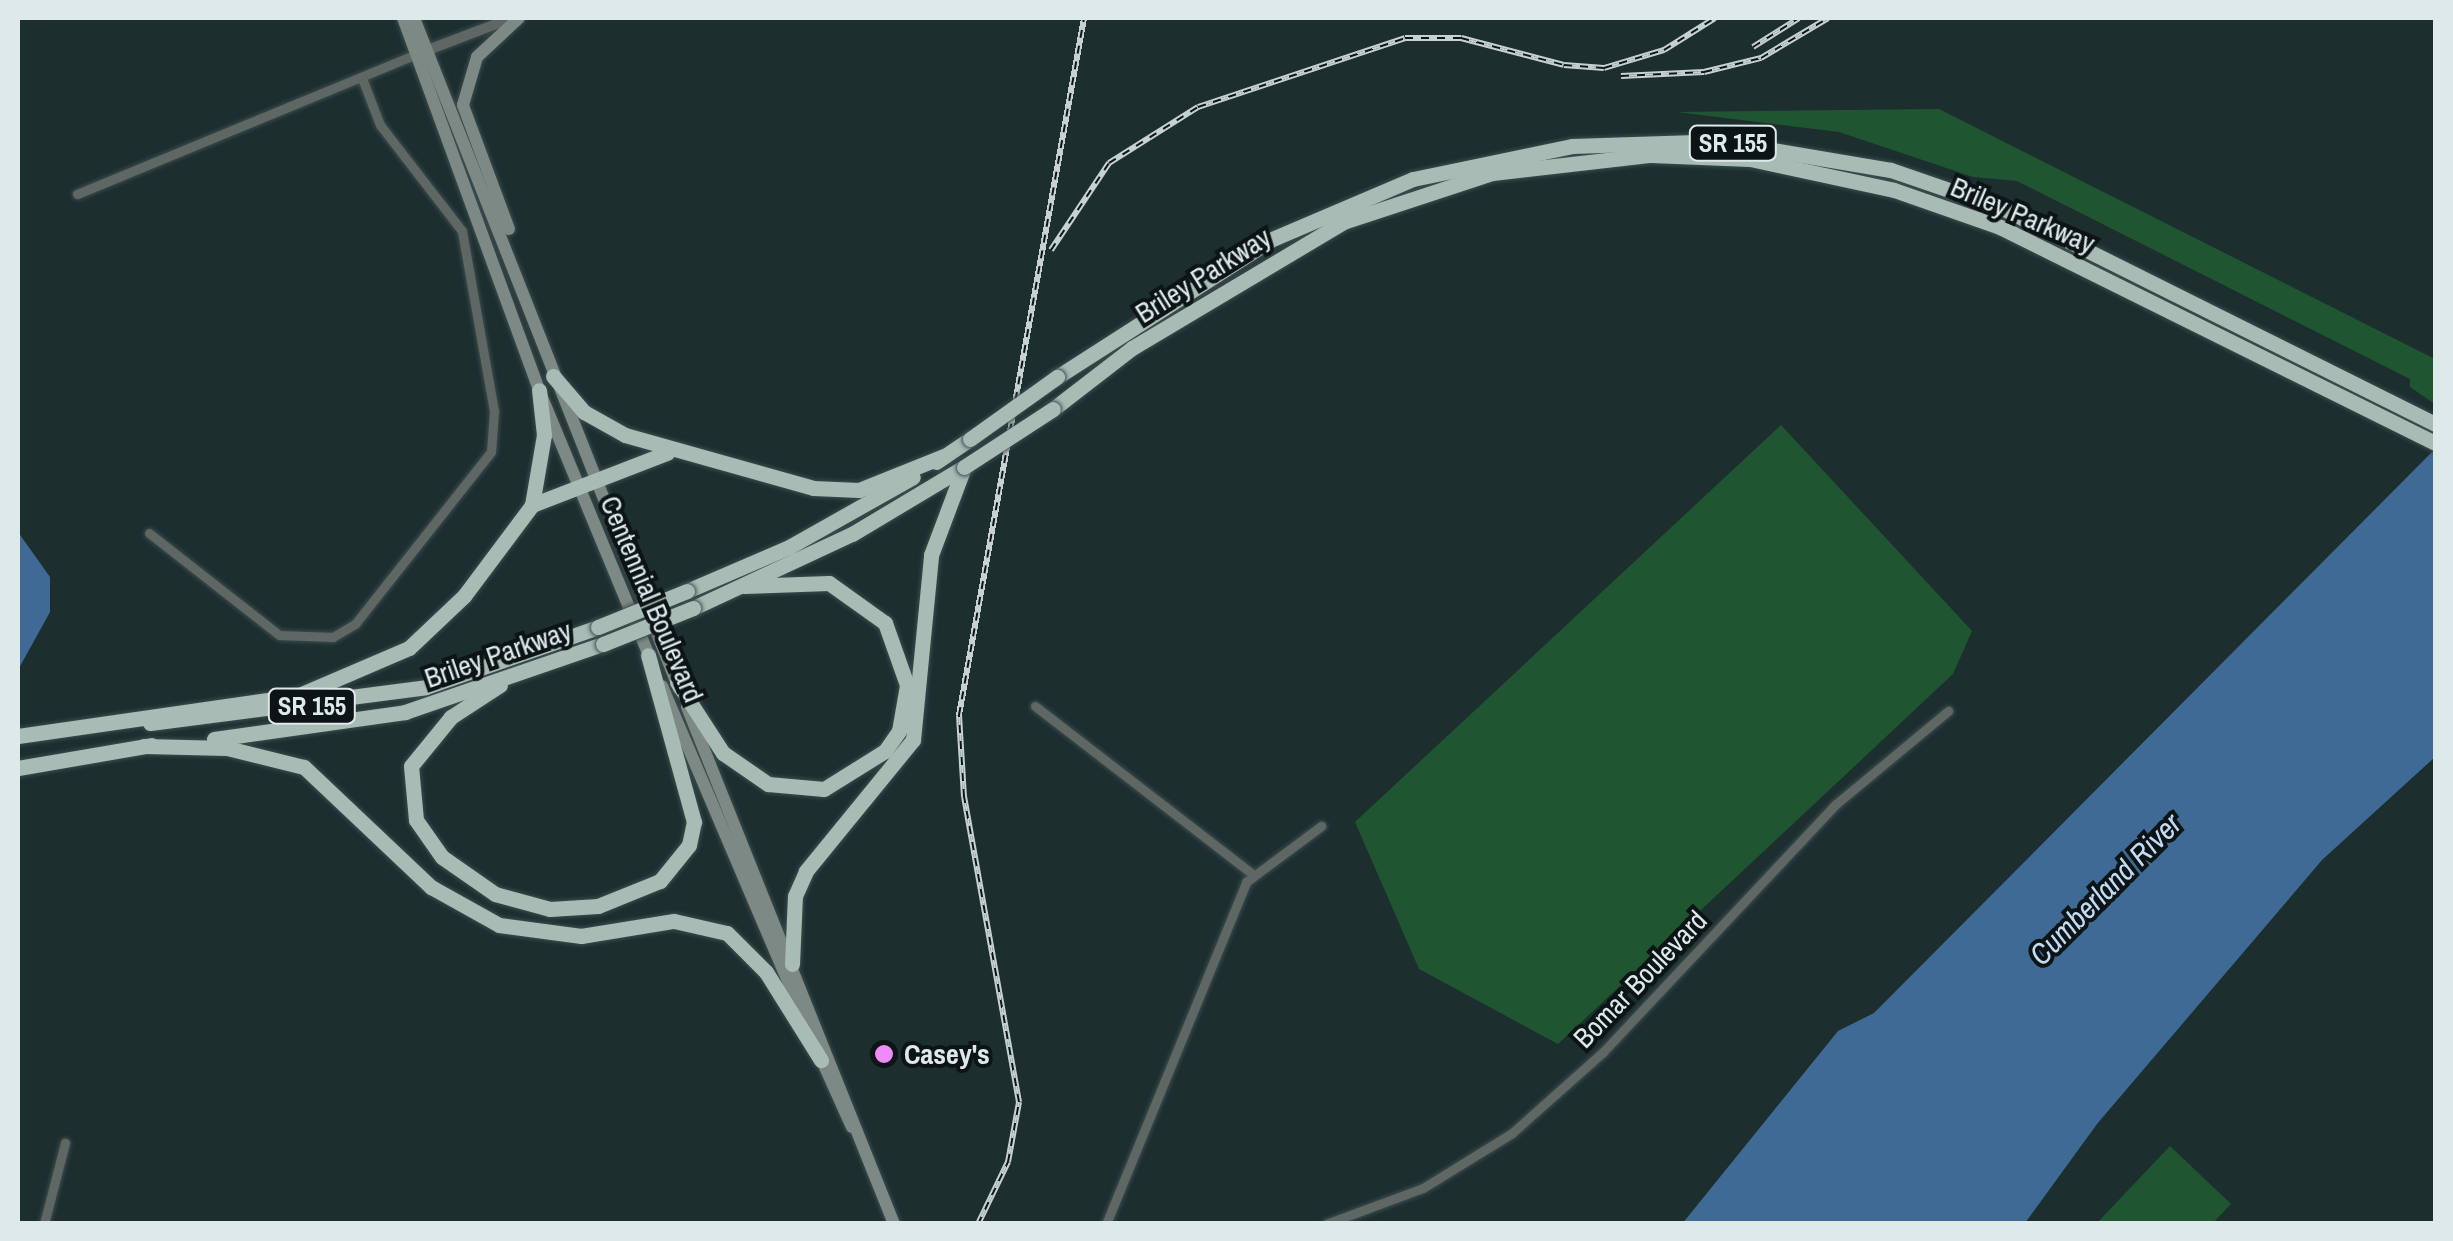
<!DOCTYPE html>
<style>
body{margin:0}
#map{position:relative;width:2453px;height:1241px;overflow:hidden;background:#1d2e2f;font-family:"Archivo Narrow",sans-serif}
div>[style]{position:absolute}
.green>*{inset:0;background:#205532}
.water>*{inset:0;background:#3e6a95}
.roads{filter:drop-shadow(0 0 2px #3c4c4d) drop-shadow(0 0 2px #3c4c4d)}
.minor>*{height:9px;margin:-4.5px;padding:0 4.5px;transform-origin:4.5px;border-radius:4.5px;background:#5f6765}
.tertiary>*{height:10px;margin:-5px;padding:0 5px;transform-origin:5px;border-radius:5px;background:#5f6765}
.secondary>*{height:12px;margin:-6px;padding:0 6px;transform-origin:6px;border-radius:6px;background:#7d8985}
.motorway>*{height:15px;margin:-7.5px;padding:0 7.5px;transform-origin:7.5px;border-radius:7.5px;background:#a8bbb5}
.rail>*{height:6px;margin-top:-3px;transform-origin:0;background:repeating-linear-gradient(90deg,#0d1415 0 8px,#c6d2d2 0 16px);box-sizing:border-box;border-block:2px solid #c6d2d2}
.bridges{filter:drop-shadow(0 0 2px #3c4c4d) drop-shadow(0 0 2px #3c4c4d)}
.motorway-bridge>*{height:15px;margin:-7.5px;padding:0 7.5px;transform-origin:7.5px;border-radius:7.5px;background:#a8bbb5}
.dots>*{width:28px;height:28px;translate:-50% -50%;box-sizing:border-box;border:5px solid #0d1415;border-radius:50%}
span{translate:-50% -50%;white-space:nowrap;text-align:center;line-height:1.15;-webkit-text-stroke:8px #0d1415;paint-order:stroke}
.shield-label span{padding:2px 8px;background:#0d1415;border:2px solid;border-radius:8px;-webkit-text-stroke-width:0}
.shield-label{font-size:25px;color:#dee9e9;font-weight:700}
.street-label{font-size:28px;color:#dee9e9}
.poi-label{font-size:28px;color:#dee9e9;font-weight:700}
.left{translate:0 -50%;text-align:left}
.water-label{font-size:30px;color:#c2dbf6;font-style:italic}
.frame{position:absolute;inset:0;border:20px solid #dee9e9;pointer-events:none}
</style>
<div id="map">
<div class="green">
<div style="clip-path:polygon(1939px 109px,2435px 359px,2435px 404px,2410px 387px,2410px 379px,2017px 181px,1973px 177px,1839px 132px,1677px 112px)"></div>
<div style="clip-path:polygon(1781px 425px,1972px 631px,1953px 674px,1558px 1044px,1419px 969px,1355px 822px)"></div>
<div style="clip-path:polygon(2170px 1146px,2231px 1204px,2213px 1223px,2097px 1223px)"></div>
</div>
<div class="water">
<div style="clip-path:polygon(2435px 449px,2435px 757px,2322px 860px,2097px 1124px,2025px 1223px,1682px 1224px,1838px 1031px,1874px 1013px)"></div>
<div style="clip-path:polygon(18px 532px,50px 577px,50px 612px,18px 670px)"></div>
</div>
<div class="roads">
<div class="minor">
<div style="left:77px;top:194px;width:365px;rotate:-22.4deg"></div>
<div style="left:149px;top:533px;width:165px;rotate:38.1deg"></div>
<div style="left:279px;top:635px;width:54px;rotate:2.1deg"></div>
<div style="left:333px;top:637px;width:26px;rotate:-31deg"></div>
<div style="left:355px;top:624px;width:219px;rotate:-51.7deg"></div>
<div style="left:491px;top:452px;width:41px;rotate:-85.8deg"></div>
<div style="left:494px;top:411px;width:183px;rotate:-100.1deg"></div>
<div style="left:462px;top:231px;width:134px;rotate:-127.7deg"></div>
<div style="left:380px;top:125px;width:50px;rotate:-111deg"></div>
<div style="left:1035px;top:706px;width:274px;rotate:37.7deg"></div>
<div style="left:44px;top:1224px;width:84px;rotate:-75.5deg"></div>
<div style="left:1106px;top:1224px;width:370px;rotate:-67.7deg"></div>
<div style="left:1246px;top:882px;width:94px;rotate:-36.7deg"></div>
<div style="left:1326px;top:1224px;width:103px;rotate:-20.4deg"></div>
<div style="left:1423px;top:1188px;width:105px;rotate:-31.7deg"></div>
<div style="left:1512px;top:1133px;width:122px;rotate:-41.7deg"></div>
<div style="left:1603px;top:1052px;width:340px;rotate:-46.8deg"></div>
<div style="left:1836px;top:804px;width:146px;rotate:-39.7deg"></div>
</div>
<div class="tertiary">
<div style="left:420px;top:53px;width:98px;rotate:-20.8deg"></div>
</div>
<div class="secondary">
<div style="left:403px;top:18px;width:396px;rotate:69.9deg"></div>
<div style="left:539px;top:390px;width:295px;rotate:67.5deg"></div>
<div style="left:414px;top:18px;width:721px;rotate:68.45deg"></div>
<div style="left:509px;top:229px;width:132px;rotate:-110.4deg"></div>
<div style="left:463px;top:105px;width:50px;rotate:-73.7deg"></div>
<div style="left:477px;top:57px;width:57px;rotate:-42.9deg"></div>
<div style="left:662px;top:686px;width:379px;rotate:66.9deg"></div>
<div style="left:687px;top:707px;width:557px;rotate:68.18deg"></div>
<div style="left:819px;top:1054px;width:80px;rotate:65.7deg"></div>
</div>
<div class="motorway">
<div style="left:553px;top:376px;width:48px;rotate:49.3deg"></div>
<div style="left:584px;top:412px;width:47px;rotate:29.3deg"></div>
<div style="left:625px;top:435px;width:195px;rotate:15.7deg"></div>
<div style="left:813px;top:488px;width:46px;rotate:2.5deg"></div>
<div style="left:859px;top:490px;width:92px;rotate:-21.8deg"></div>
<div style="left:1057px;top:377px;width:253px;rotate:-32.7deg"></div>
<div style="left:1270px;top:240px;width:155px;rotate:-23.1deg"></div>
<div style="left:1413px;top:179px;width:162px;rotate:-11.7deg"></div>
<div style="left:1572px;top:146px;width:147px;rotate:-1.9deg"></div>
<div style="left:1719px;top:141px;width:174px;rotate:9.6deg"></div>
<div style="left:1891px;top:170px;width:120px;rotate:19deg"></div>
<div style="left:2004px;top:209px;width:483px;rotate:26.5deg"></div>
<div style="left:1053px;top:409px;width:100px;rotate:-37.7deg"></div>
<div style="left:1132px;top:348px;width:246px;rotate:-30.8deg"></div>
<div style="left:1343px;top:222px;width:157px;rotate:-18.2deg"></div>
<div style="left:1492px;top:173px;width:160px;rotate:-6.5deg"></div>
<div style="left:1651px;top:155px;width:99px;rotate:2.3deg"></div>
<div style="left:1750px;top:159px;width:147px;rotate:12.1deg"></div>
<div style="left:1894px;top:190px;width:112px;rotate:19.2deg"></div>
<div style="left:2000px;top:227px;width:487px;rotate:26.4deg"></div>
<div style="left:936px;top:462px;width:41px;rotate:-34.1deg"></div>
<div style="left:532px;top:505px;width:145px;rotate:-21.1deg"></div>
<div style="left:687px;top:591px;width:111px;rotate:-23.3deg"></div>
<div style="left:789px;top:547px;width:142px;rotate:-29.4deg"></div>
<div style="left:693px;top:608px;width:175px;rotate:-25deg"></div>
<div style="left:852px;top:534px;width:131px;rotate:-30.9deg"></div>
<div style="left:677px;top:682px;width:85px;rotate:57.1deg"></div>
<div style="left:723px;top:753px;width:55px;rotate:34.6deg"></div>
<div style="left:768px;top:784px;width:56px;rotate:5.1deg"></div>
<div style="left:824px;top:789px;width:72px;rotate:-31.9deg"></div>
<div style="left:885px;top:751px;width:24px;rotate:-55deg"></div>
<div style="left:899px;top:731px;width:47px;rotate:-80.1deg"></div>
<div style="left:907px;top:685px;width:66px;rotate:-109.5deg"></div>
<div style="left:885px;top:623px;width:69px;rotate:-144.5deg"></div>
<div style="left:829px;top:583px;width:85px;rotate:178deg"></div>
<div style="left:500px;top:685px;width:59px;rotate:146.9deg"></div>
<div style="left:451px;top:717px;width:63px;rotate:129.2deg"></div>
<div style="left:411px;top:766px;width:54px;rotate:84.7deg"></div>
<div style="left:416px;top:820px;width:45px;rotate:54.9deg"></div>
<div style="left:442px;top:857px;width:65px;rotate:34.9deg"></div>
<div style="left:495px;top:894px;width:57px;rotate:15.3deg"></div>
<div style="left:550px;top:909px;width:48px;rotate:-3.6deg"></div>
<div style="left:598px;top:906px;width:67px;rotate:-22deg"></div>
<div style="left:660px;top:881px;width:46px;rotate:-51.1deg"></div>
<div style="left:689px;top:845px;width:24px;rotate:-78deg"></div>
<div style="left:694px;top:822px;width:173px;rotate:-105.4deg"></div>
<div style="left:150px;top:723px;width:278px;rotate:-7.4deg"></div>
<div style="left:426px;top:687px;width:182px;rotate:-19.2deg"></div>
<div style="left:18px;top:736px;width:282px;rotate:-8.2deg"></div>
<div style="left:297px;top:696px;width:122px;rotate:-23.2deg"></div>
<div style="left:409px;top:648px;width:76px;rotate:-43.4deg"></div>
<div style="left:464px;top:596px;width:114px;rotate:-53.2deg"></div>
<div style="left:532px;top:505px;width:71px;rotate:-80.3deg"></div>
<div style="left:544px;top:435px;width:45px;rotate:-96.3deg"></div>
<div style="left:214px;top:739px;width:193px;rotate:-8deg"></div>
<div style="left:405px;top:712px;width:209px;rotate:-19deg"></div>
<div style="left:144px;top:746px;width:83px;rotate:1.4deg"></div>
<div style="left:227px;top:748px;width:79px;rotate:13.9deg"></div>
<div style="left:304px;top:767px;width:175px;rotate:43.4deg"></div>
<div style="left:431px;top:887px;width:78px;rotate:29.2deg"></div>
<div style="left:499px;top:925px;width:83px;rotate:7.6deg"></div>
<div style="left:581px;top:936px;width:94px;rotate:-9.2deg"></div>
<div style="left:674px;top:921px;width:54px;rotate:12.8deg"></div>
<div style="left:727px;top:933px;width:55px;rotate:45deg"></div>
<div style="left:766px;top:972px;width:104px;rotate:58deg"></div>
<div style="left:18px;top:768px;width:135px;rotate:-9.8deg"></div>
<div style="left:792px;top:964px;width:68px;rotate:-87.5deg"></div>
<div style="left:795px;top:896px;width:27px;rotate:-66deg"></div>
<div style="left:806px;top:871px;width:169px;rotate:-50.8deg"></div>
<div style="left:913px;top:740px;width:186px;rotate:-84.4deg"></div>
<div style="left:931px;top:555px;width:94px;rotate:-69.4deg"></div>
</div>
</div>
<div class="rail">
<div style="left:1753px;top:47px;width:54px;rotate:-32.2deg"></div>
<div style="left:1621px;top:76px;width:83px;rotate:-2.8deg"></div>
<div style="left:1704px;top:72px;width:59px;rotate:-13.8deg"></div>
<div style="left:1761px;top:58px;width:78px;rotate:-30.8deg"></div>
<div style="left:1051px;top:250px;width:105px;rotate:-56.3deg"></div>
<div style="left:1109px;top:163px;width:105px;rotate:-32.2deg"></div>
<div style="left:1198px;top:107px;width:218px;rotate:-18.4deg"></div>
<div style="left:1405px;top:38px;width:56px"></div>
<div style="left:1461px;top:38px;width:106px;rotate:14.7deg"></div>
<div style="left:1564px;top:65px;width:40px;rotate:4.3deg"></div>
<div style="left:1604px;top:68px;width:63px;rotate:-16.7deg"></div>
<div style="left:1664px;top:50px;width:60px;rotate:-32.1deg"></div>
<div style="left:978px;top:1224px;width:69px;rotate:-64.2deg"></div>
<div style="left:1008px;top:1162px;width:61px;rotate:-79.6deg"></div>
<div style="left:1019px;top:1102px;width:310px;rotate:-100.2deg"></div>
<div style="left:964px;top:797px;width:82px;rotate:-93.5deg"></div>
<div style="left:959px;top:715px;width:708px;rotate:-79.83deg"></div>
</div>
<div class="bridges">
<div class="motorway-bridge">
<div style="left:970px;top:439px;width:107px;rotate:-35.5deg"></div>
<div style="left:964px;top:467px;width:106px;rotate:-33.1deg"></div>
<div style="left:598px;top:627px;width:96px;rotate:-22deg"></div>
<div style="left:603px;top:644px;width:97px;rotate:-21.8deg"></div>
</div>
</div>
<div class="dots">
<div style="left:884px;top:1054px;background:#ed8cf9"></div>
</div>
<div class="shield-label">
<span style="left:1733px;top:143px">SR 155</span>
<span style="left:312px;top:706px">SR 155</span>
</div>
<div class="street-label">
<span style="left:2023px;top:215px;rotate:23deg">Briley Parkway</span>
<span style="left:1203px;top:275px;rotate:-32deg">Briley Parkway</span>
<span style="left:652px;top:599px;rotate:67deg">Centennial Boulevard</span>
<span style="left:498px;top:654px;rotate:-19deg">Briley Parkway</span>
<span style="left:1640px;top:979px;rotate:-46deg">Bomar Boulevard</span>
</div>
<div class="poi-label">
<span class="left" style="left:904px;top:1054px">Casey's</span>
</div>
<div class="water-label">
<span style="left:2105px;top:889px;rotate:-45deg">Cumberland River</span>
</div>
<div class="frame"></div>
</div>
